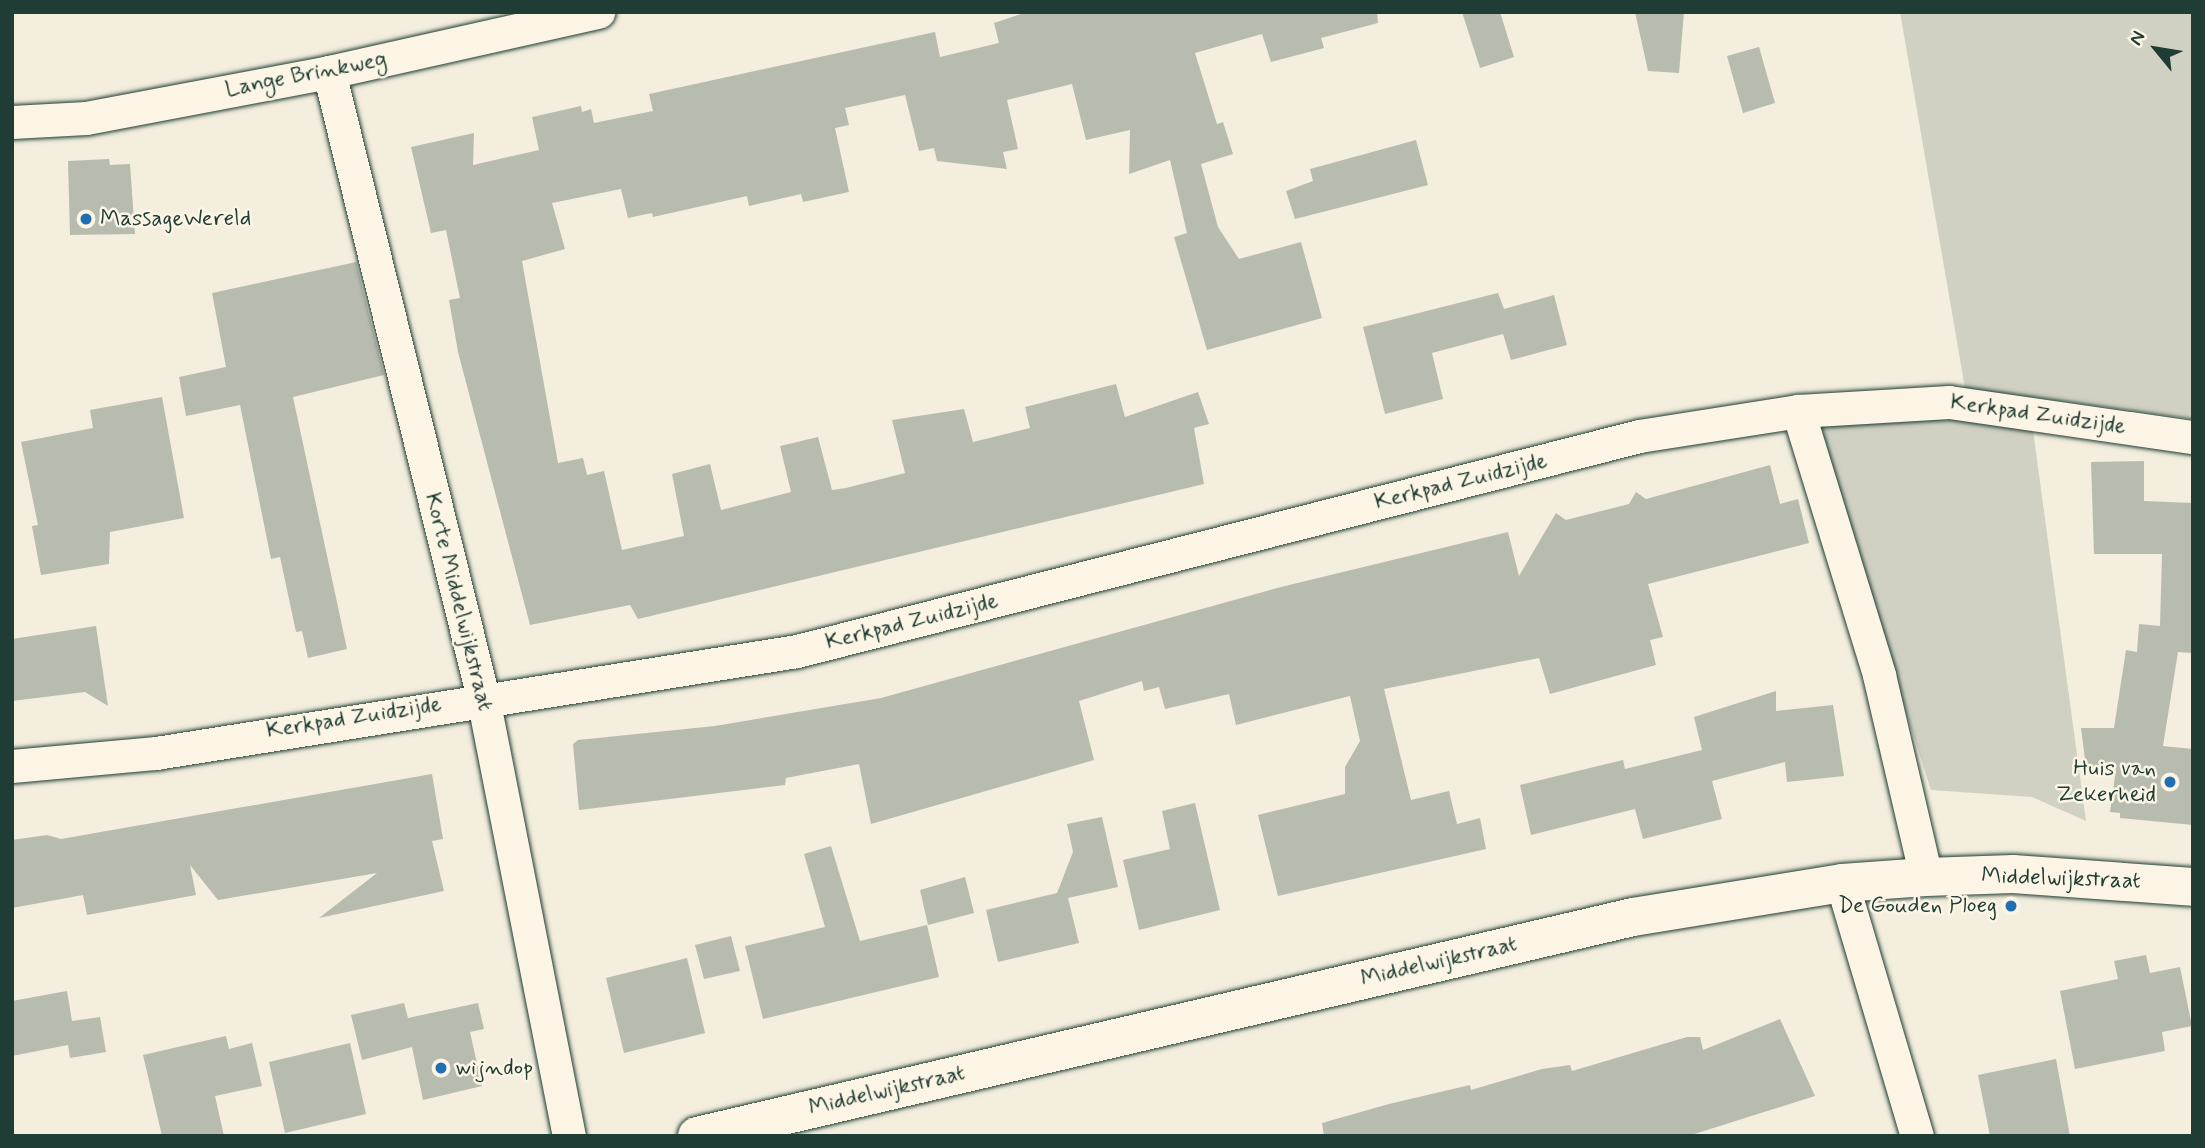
<!DOCTYPE html>
<style>
body{margin:0}
#map{position:relative;width:2205px;height:1148px;overflow:hidden;background:#f3eede;font-family:Mynerve,sans-serif}
div>[style]{position:absolute}
.green>*{inset:0;background:#d0d1c2}
.building>*{inset:0;background:#b8bcae}
.roads{filter:drop-shadow(0 0 2px #1f3d34) drop-shadow(0 0 2px #1f3d34)}
.street>*{height:33px;margin:-16.5px;padding:0 16.5px;transform-origin:16.5px;border-radius:16.5px;background:#fcf5e5}
.secondary>*{height:38px;margin:-19px;padding:0 19px;transform-origin:19px;border-radius:19px;background:#fcf5e5}
.dots>*{width:19px;height:19px;translate:-50% -50%;box-sizing:border-box;border:4px solid #fcf5e5;border-radius:50%}
span{translate:-50% -50%;white-space:nowrap;text-align:center;line-height:1.15;-webkit-text-stroke:5px #fcf5e5;paint-order:stroke}
.street-label{font-size:23px;color:#1f3d34}
.poi-label{font-size:23px;color:#1f3d34}
.left{translate:0 -50%;text-align:left}
.right{translate:-100% -50%;text-align:right}
.frame{position:absolute;inset:0;border:14px solid #1f3d34;pointer-events:none}
.north{position:absolute;left:2121px;top:14px;width:70px;height:70px;-webkit-text-stroke:5px #fcf5e5;paint-order:stroke;rotate:300deg;font-size:19px;font-weight:700;line-height:28px;text-align:center;color:#1f3d34}
.north::after{content:'';display:block;margin:auto;width:24px;height:32px;background:#1f3d34;clip-path:polygon(50% 0,100% 100%,50% 72%,0 100%)}
</style>
<div id="map">
<div class="green">
<div style="clip-path:polygon(1900px 12px,2193px 12px,2193px 419px,1965px 388px)"></div>
<div style="clip-path:polygon(1944px 413px,2032px 423px,2086px 821px,2032px 797px,1931px 790px,1822px 451px,1821px 419px)"></div>
</div>
<div class="building">
<div style="clip-path:polygon(1027px 12px,1377px 12px,1378px 23px,1321px 38px,1324px 48px,1271px 62px,1262px 34px,1195px 53px,1217px 124px,1223px 122px,1233px 154px,1201px 164px,1218px 227px,1239px 259px,1301px 242px,1322px 318px,1207px 350px,1174px 237px,1187px 233px,1170px 160px,1129px 174px,1130px 130px,1086px 140px,1072px 84px,1007px 100px,1018px 149px,1003px 152px,1007px 169px,937px 161px,934px 148px,919px 151px,905px 95px,845px 108px,849px 125px,835px 128px,849px 192px,803px 202px,801px 194px,749px 206px,747px 196px,653px 217px,652px 213px,628px 218px,621px 189px,552px 203px,565px 249px,522px 261px,558px 463px,583px 458px,587px 475px,604px 471px,622px 550px,684px 536px,672px 474px,710px 464px,721px 510px,791px 492px,780px 446px,818px 437px,832px 490px,846px 488px,905px 473px,892px 420px,964px 409px,973px 442px,1030px 428px,1025px 407px,1116px 384px,1125px 417px,1198px 392px,1209px 424px,1194px 428px,1204px 484px,638px 619px,630px 605px,530px 625px,458px 352px,449px 300px,460px 298px,446px 230px,431px 233px,411px 147px,474px 133px,473px 165px,539px 150px,532px 117px,581px 106px,582px 112px,591px 109px,594px 123px,653px 111px,649px 94px,935px 32px,940px 57px,999px 43px,994px 23px)"></div>
<div style="clip-path:polygon(1462px 12px,1500px 12px,1514px 57px,1480px 68px)"></div>
<div style="clip-path:polygon(1635px 12px,1684px 12px,1679px 73px,1648px 71px)"></div>
<div style="clip-path:polygon(1759px 47px,1775px 103px,1743px 113px,1727px 56px)"></div>
<div style="clip-path:polygon(1416px 140px,1428px 185px,1295px 219px,1286px 191px,1313px 181px,1310px 169px)"></div>
<div style="clip-path:polygon(109px 159px,110px 165px,130px 164px,135px 234px,70px 235px,68px 161px)"></div>
<div style="clip-path:polygon(356px 262px,384px 375px,293px 397px,347px 649px,308px 658px,302px 631px,296px 632px,280px 557px,271px 559px,240px 405px,186px 416px,179px 377px,226px 367px,212px 293px)"></div>
<div style="clip-path:polygon(1498px 293px,1504px 309px,1554px 295px,1567px 345px,1511px 360px,1503px 334px,1432px 353px,1443px 399px,1385px 414px,1363px 327px)"></div>
<div style="clip-path:polygon(162px 397px,184px 518px,110px 532px,109px 564px,41px 575px,32px 526px,38px 525px,21px 442px,93px 428px,90px 410px)"></div>
<div style="clip-path:polygon(2144px 461px,2144px 501px,2193px 503px,2193px 653px,2178px 652px,2163px 746px,2193px 749px,2193px 825px,2120px 818px,2120px 813px,2110px 812px,2116px 769px,2086px 767px,2081px 728px,2114px 728px,2126px 650px,2137px 652px,2139px 624px,2160px 626px,2162px 554px,2094px 554px,2091px 462px)"></div>
<div style="clip-path:polygon(1770px 465px,1780px 504px,1798px 499px,1809px 543px,1648px 584px,1663px 637px,1650px 640px,1656px 665px,1550px 694px,1539px 658px,1384px 689px,1411px 800px,1449px 791px,1457px 824px,1480px 818px,1486px 849px,1278px 896px,1258px 815px,1345px 794px,1345px 767px,1360px 741px,1350px 696px,1236px 725px,1229px 694px,1165px 709px,1159px 687px,1144px 691px,1142px 681px,1079px 701px,1094px 760px,871px 824px,859px 764px,786px 778px,785px 785px,579px 810px,573px 744px,578px 740px,715px 726px,881px 698px,1281px 587px,1508px 532px,1519px 576px,1556px 513px,1566px 520px,1629px 504px,1636px 492px,1646px 499px)"></div>
<div style="clip-path:polygon(96px 626px,108px 706px,85px 692px,12px 701px,12px 639px)"></div>
<div style="clip-path:polygon(1776px 691px,1776px 711px,1833px 705px,1844px 776px,1787px 782px,1785px 762px,1712px 781px,1722px 819px,1643px 839px,1635px 809px,1531px 835px,1520px 785px,1623px 760px,1625px 769px,1702px 750px,1694px 717px)"></div>
<div style="clip-path:polygon(432px 774px,443px 839px,432px 841px,444px 891px,319px 918px,377px 873px,218px 900px,190px 865px,196px 895px,87px 915px,83px 895px,12px 908px,12px 840px,47px 835px,61px 839px)"></div>
<div style="clip-path:polygon(1195px 803px,1220px 910px,1139px 930px,1123px 860px,1170px 849px,1162px 811px)"></div>
<div style="clip-path:polygon(1102px 817px,1118px 887px,1068px 898px,1079px 943px,998px 962px,986px 910px,1057px 893px,1073px 852px,1067px 824px)"></div>
<div style="clip-path:polygon(831px 846px,860px 941px,927px 925px,939px 977px,763px 1019px,745px 946px,825px 927px,804px 854px)"></div>
<div style="clip-path:polygon(965px 877px,974px 913px,928px 925px,920px 890px)"></div>
<div style="clip-path:polygon(731px 936px,740px 971px,704px 979px,695px 945px)"></div>
<div style="clip-path:polygon(2146px 955px,2150px 973px,2180px 967px,2192px 1026px,2162px 1032px,2165px 1051px,2075px 1069px,2060px 991px,2118px 979px,2114px 961px)"></div>
<div style="clip-path:polygon(687px 958px,705px 1033px,624px 1053px,606px 978px)"></div>
<div style="clip-path:polygon(67px 991px,72px 1021px,100px 1017px,106px 1052px,70px 1058px,68px 1045px,12px 1056px,12px 1001px)"></div>
<div style="clip-path:polygon(404px 1003px,408px 1018px,478px 1003px,484px 1029px,470px 1032px,482px 1086px,423px 1100px,412px 1047px,362px 1060px,351px 1015px)"></div>
<div style="clip-path:polygon(1780px 1019px,1815px 1096px,1688px 1136px,1324px 1136px,1322px 1123px,1389px 1104px,1470px 1085px,1471px 1090px,1542px 1069px,1570px 1065px,1572px 1071px,1687px 1037px,1700px 1037px,1703px 1050px)"></div>
<div style="clip-path:polygon(226px 1036px,229px 1049px,252px 1043px,262px 1086px,215px 1096px,224px 1136px,162px 1136px,143px 1055px)"></div>
<div style="clip-path:polygon(350px 1043px,366px 1114px,285px 1133px,269px 1062px)"></div>
<div style="clip-path:polygon(2056px 1059px,2070px 1136px,1990px 1136px,1978px 1075px)"></div>
</div>
<div class="roads">
<div class="street">
<div style="left:329px;top:72px;width:645px;rotate:76.18deg"></div>
<div style="left:483px;top:698px;width:446px;rotate:78.9deg"></div>
<div style="left:12px;top:122px;width:74px;rotate:-3.1deg"></div>
<div style="left:86px;top:118px;width:247px;rotate:-10.7deg"></div>
<div style="left:329px;top:72px;width:276px;rotate:-12.6deg"></div>
<div style="left:1798px;top:411px;width:276px;rotate:72.9deg"></div>
<div style="left:1879px;top:675px;width:207px;rotate:76.9deg"></div>
<div style="left:12px;top:766px;width:145px;rotate:-5.2deg"></div>
<div style="left:156px;top:753px;width:649px;rotate:-9.04deg"></div>
<div style="left:797px;top:651px;width:869px;rotate:-14.32deg"></div>
<div style="left:1639px;top:436px;width:161px;rotate:-8.9deg"></div>
<div style="left:1798px;top:411px;width:151px;rotate:-3.4deg"></div>
<div style="left:1949px;top:402px;width:246px;rotate:8.2deg"></div>
<div style="left:1842px;top:883px;width:264px;rotate:73.5deg"></div>
</div>
<div class="secondary">
<div style="left:697px;top:1136px;width:961px;rotate:-13.17deg"></div>
<div style="left:1633px;top:917px;width:212px;rotate:-9.2deg"></div>
<div style="left:1842px;top:883px;width:84px;rotate:-4.1deg"></div>
<div style="left:1926px;top:877px;width:87px;rotate:-2deg"></div>
<div style="left:2013px;top:874px;width:180px;rotate:4.1deg"></div>
</div>
</div>
<div class="dots">
<div style="left:86px;top:219px;background:#1f6fb2"></div>
<div style="left:2170px;top:782px;background:#1f6fb2"></div>
<div style="left:2011px;top:906px;background:#1f6fb2"></div>
<div style="left:441px;top:1068px;background:#1f6fb2"></div>
</div>
<div class="street-label">
<span style="left:306px;top:75px;rotate:-11deg">Lange Brinkweg</span>
<span style="left:2038px;top:415px;rotate:8deg">Kerkpad Zuidzijde</span>
<span style="left:1461px;top:482px;rotate:-14deg">Kerkpad Zuidzijde</span>
<span style="left:458px;top:602px;rotate:76deg">Korte Middelwijkstraat</span>
<span style="left:912px;top:622px;rotate:-14deg">Kerkpad Zuidzijde</span>
<span style="left:354px;top:718px;rotate:-9deg">Kerkpad Zuidzijde</span>
<span style="left:2061px;top:879px;rotate:2deg">Middelwijkstraat</span>
<span style="left:1439px;top:962px;rotate:-13deg">Middelwijkstraat</span>
<span style="left:887px;top:1091px;rotate:-13deg">Middelwijkstraat</span>
</div>
<div class="poi-label">
<span class="left" style="left:100px;top:219px">MassageWereld</span>
<span class="right" style="left:2156px;top:782px">Huis van<br>Zekerheid</span>
<span class="right" style="left:1997px;top:906px">De Gouden Ploeg</span>
<span class="left" style="left:455px;top:1068px">wijndop</span>
</div>
<div class="frame"></div>
<div class="north">N</div>
</div>
